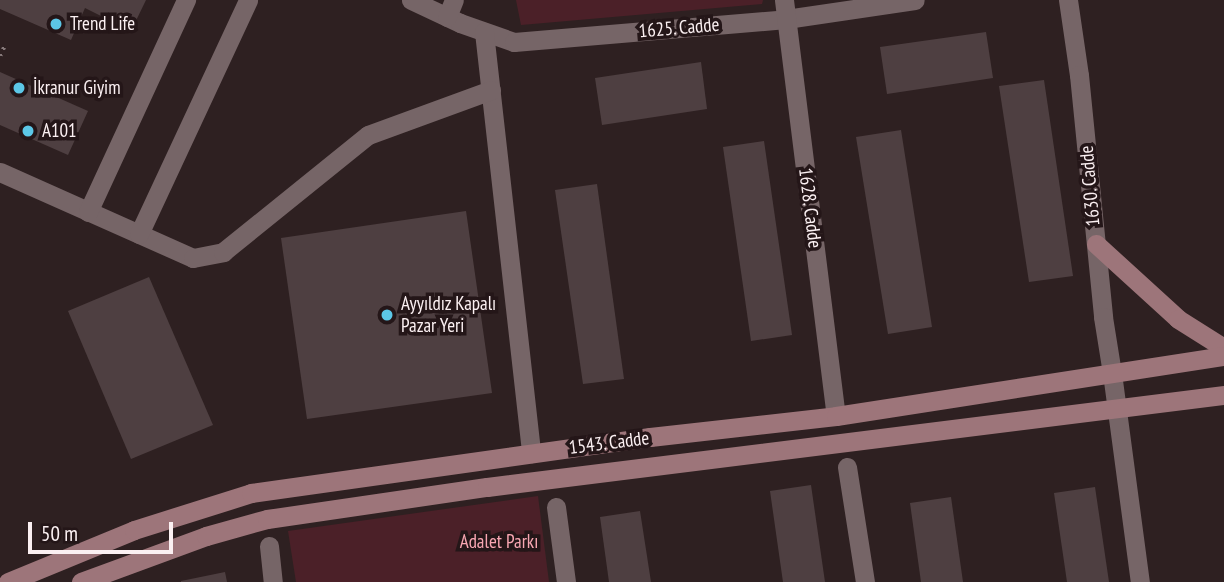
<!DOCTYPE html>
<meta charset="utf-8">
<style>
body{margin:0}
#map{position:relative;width:1224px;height:582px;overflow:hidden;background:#2e2021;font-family:"PT Sans Narrow",sans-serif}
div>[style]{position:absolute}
.green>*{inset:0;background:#4b2028}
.building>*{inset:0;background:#4e3f41}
.path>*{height:3.5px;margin-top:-1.75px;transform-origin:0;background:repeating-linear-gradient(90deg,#86797a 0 2px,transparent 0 7px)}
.minor>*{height:19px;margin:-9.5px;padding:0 9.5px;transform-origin:9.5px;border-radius:9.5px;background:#766567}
.tertiary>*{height:19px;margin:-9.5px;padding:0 9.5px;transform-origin:9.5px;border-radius:9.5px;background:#766567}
.secondary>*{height:19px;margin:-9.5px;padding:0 9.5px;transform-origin:9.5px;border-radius:9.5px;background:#9d757a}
.dots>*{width:19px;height:19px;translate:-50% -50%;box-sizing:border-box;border:4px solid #241618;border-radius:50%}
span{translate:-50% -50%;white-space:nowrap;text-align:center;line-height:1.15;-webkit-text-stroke:7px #241618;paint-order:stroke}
.poi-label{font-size:19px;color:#fbf0f2}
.left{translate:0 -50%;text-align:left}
.street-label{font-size:19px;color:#fbf0f2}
.park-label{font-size:19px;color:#f8a6b2}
.scale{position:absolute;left:28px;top:522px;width:145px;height:32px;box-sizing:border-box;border:4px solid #fbf0f2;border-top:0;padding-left:9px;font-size:21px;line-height:24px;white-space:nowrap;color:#fbf0f2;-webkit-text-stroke:5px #241618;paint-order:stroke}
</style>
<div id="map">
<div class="green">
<div style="clip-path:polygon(516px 0,763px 0,762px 4px,521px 25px)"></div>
<div style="clip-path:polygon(538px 496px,549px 582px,296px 582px,288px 531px)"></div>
</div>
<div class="building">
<div style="clip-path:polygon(0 0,146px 0,131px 31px,85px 8px,71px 40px,0 9px)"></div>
<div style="clip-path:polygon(986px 32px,993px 78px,887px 94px,880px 47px)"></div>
<div style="clip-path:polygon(701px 62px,707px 109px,602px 125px,595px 78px)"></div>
<div style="clip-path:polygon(0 72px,88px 111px,68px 155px,0 125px)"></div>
<div style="clip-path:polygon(1044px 80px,1073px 276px,1029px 282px,999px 86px)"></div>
<div style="clip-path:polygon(901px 130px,932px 327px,888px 334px,856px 137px)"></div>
<div style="clip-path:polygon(764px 141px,792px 335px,751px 341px,723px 147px)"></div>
<div style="clip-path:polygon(597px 184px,624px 379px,583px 384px,555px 190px)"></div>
<div style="clip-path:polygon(466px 211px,492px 393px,307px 419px,281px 238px)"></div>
<div style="clip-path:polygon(149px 277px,213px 425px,131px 459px,68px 311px)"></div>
<div style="clip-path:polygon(811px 485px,825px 582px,783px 582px,770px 491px)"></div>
<div style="clip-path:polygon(1095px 487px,1109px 582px,1067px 582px,1054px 493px)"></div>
<div style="clip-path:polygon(951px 497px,963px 582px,921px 582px,910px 503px)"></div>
<div style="clip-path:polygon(640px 511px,651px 582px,609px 582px,600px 517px)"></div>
<div style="clip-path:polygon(225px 572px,227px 582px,181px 582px,181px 581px)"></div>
</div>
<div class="path">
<div style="left:0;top:56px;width:12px;rotate:-66deg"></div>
</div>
<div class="minor">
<div style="left:411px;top:0;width:54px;rotate:25.1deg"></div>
<div style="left:460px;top:23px;width:57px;rotate:19.4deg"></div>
<div style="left:514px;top:42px;width:273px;rotate:-4.8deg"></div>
<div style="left:786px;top:19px;width:130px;rotate:-8.4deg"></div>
<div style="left:784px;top:0;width:419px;rotate:82.9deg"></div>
<div style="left:1068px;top:0;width:76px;rotate:81.7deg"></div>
<div style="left:1079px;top:75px;width:243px;rotate:84.3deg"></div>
<div style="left:1103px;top:317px;width:57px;rotate:80.9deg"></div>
<div style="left:447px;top:17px;width:18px;rotate:-68deg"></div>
<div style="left:484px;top:32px;width:424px;rotate:83.6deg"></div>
<div style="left:0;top:172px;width:211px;rotate:24deg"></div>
<div style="left:193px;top:258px;width:31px;rotate:-11deg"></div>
<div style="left:223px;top:252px;width:186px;rotate:-38.9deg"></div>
<div style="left:368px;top:135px;width:131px;rotate:-20.1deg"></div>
<div style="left:88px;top:212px;width:234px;rotate:-65.2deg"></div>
<div style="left:139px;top:234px;width:258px;rotate:-65deg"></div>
<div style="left:847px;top:467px;width:116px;rotate:81.1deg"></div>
<div style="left:556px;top:507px;width:76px;rotate:82.4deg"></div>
<div style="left:269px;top:546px;width:36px;rotate:84deg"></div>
</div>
<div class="tertiary">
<div style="left:1112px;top:373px;width:211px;rotate:82.4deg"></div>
</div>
<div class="secondary">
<div style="left:1096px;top:244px;width:111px;rotate:42.4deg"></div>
<div style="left:1178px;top:319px;width:54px;rotate:32.2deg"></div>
<div style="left:8px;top:582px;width:136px;rotate:-22.4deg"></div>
<div style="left:134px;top:530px;width:123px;rotate:-17.5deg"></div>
<div style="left:251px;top:493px;width:403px;rotate:-8deg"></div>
<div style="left:650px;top:437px;width:187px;rotate:-6.4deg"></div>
<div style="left:836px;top:416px;width:393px;rotate:-8.8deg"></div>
<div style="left:81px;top:582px;width:133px;rotate:-20.2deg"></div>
<div style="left:206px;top:536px;width:63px;rotate:-15.6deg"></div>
<div style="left:267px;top:519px;width:222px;rotate:-8.3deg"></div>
<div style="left:487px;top:487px;width:743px;rotate:-7.12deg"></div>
</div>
<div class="dots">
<div style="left:56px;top:24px;background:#5cc7e7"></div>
<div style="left:19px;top:88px;background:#5cc7e7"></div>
<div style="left:28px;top:131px;background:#5cc7e7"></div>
<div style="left:387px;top:315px;background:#5cc7e7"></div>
</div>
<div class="poi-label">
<span class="left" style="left:70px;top:24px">Trend Life</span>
<span class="left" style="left:33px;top:88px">İkranur Giyim</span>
<span class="left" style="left:42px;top:131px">A101</span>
<span class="left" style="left:401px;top:315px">Ayyıldız Kapalı<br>Pazar Yeri</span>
</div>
<div class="street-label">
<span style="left:679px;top:28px;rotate:-5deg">1625. Cadde</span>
<span style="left:1090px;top:186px;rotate:-95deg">1630. Cadde</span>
<span style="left:810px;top:208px;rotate:83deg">1628. Cadde</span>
<span style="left:609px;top:443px;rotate:-7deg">1543. Cadde</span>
</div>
<div class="park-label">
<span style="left:499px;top:542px">Adalet Parkı</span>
</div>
<div class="scale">50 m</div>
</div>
